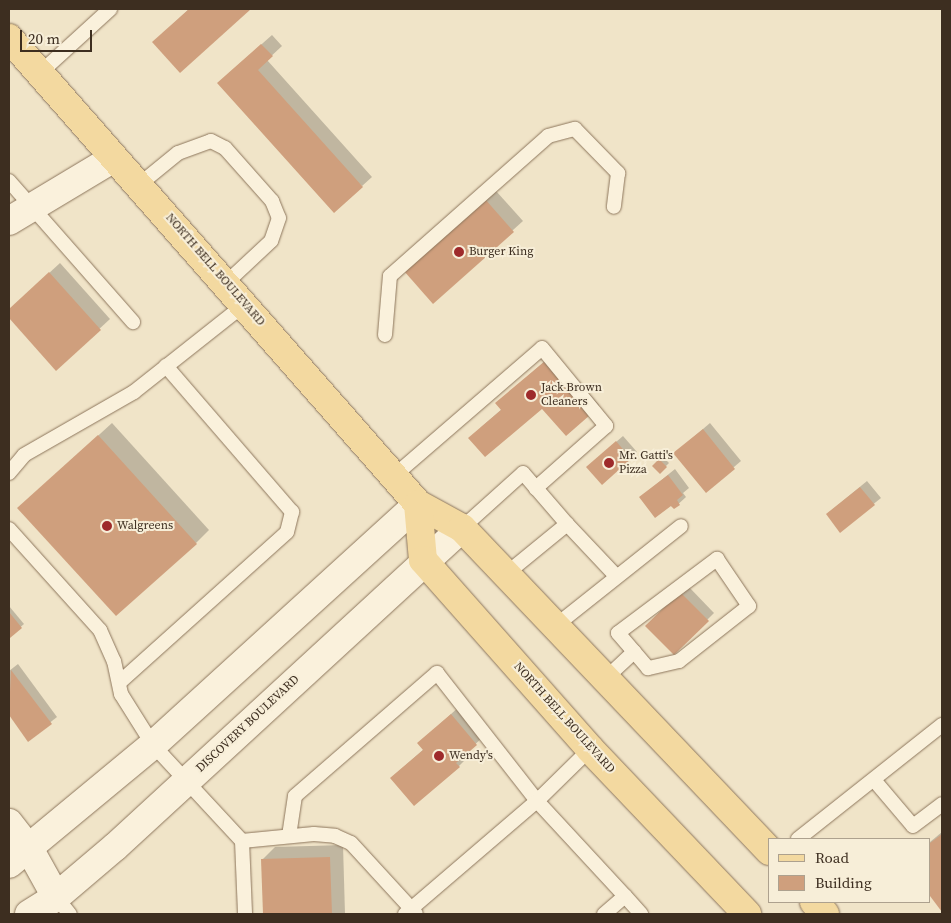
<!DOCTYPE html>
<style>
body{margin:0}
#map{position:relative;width:951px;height:923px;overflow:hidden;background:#f0e4c8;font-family:"Source Serif 4",serif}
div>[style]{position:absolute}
.shadow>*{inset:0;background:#0003}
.building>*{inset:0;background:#cf9f7d}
.roads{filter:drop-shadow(0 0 1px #8d765c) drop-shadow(0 0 1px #8d765c)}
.lane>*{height:14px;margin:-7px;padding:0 7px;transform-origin:7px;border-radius:7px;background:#faf1dc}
.street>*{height:28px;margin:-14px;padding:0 14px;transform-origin:14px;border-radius:14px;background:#faf1dc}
.secondary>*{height:28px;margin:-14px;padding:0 14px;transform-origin:14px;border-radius:14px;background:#faf1dc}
.primary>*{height:28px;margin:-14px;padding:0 14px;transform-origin:14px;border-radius:14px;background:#f3d9a0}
.dots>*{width:14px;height:14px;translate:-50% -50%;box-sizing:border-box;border:2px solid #f7eed8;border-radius:50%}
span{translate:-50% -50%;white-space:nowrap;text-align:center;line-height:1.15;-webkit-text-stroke:4px #f7eed8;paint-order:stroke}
.poi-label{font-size:12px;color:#3d2e20}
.left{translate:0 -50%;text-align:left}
.street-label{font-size:12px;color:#3d2e20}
.frame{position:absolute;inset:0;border:10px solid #3d2e20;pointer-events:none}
.legend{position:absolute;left:768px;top:838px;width:162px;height:65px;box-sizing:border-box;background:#f7eed8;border:1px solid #ada18e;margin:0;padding:6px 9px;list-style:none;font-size:15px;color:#3d2e20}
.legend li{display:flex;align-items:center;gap:10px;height:25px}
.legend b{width:25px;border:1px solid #ada18e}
.scale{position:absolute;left:20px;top:30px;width:72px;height:22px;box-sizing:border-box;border:2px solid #3d2e20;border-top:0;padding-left:6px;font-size:15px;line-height:18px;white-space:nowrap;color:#3d2e20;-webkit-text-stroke:4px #f7eed8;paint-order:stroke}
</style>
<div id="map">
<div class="shadow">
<div style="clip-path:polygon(189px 9px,249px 9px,180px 71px,154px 42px)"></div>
<div style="clip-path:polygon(272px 35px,282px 46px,267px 60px,372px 177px,362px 186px,229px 73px)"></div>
<div style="clip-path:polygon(496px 191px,523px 221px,433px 302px,406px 271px)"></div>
<div style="clip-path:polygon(60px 263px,110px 319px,56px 369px,9px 317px,9px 310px)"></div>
<div style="clip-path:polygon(554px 353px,599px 405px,590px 414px,542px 407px,480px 428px,502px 409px,507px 394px)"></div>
<div style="clip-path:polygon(112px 423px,209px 530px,196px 543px,32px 496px)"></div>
<div style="clip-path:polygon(710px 423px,741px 461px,706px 491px,675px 453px)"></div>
<div style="clip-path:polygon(623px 436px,637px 452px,630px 458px,594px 461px)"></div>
<div style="clip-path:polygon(663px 457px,669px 463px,660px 472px,654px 466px)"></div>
<div style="clip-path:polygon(675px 469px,689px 488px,683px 493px,686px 497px,674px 508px,648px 491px)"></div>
<div style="clip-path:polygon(867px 481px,881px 498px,840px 531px,827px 514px)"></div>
<div style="clip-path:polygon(688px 586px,714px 613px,674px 653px,647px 626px)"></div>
<div style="clip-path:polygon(9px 606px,24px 624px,10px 636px,9px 634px)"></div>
<div style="clip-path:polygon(18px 664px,57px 717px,28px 740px,9px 713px,9px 671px)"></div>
<div style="clip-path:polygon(461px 705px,486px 734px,466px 753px,469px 756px,459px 766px,391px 778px,424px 749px,429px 734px)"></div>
<div style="clip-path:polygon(942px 832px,942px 910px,930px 894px,930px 842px)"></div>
<div style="clip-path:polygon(343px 845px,345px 914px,264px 914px,262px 860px,275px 847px)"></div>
</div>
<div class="building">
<div style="clip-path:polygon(189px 9px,251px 9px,180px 73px,152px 42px)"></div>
<div style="clip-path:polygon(261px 44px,273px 56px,258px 70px,363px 187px,334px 213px,217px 83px)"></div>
<div style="clip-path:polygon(485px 199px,514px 232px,433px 304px,404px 271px)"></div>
<div style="clip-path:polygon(49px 272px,101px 330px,56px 371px,9px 318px,9px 309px)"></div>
<div style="clip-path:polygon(544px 362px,590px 415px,566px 436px,542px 409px,485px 457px,468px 438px,501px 410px,495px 403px)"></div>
<div style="clip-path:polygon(703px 429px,735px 469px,706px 493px,673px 453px)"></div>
<div style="clip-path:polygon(98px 435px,197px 544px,116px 616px,17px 508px)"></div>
<div style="clip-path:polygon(616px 441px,631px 459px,602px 485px,586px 467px)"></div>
<div style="clip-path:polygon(659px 459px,667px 467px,660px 474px,652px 466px)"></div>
<div style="clip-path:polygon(668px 475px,683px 495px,677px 500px,680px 505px,674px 509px,671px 506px,655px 518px,639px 497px)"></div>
<div style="clip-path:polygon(860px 487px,875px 505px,840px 533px,826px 514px)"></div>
<div style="clip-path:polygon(680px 592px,709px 621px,674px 655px,645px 626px)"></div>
<div style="clip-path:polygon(9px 612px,22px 628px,10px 638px,9px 636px)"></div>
<div style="clip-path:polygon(11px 670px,52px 724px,28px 742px,9px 715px)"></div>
<div style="clip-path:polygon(451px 714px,477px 745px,456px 763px,460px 767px,414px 806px,390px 778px,423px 750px,417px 743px)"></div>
<div style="clip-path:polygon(942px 834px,942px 912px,930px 896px,930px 843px)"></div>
<div style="clip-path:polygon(330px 857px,332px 914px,263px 914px,261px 859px)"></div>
</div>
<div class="roads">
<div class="lane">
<div style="left:40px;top:73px;width:95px;rotate:-42.4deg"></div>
<div style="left:9px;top:181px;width:188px;rotate:48.7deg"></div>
<div style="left:140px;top:184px;width:49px;rotate:-39.2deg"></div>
<div style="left:178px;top:153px;width:35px;rotate:-20deg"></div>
<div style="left:211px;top:141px;width:16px;rotate:27deg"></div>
<div style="left:225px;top:148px;width:71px;rotate:48.4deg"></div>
<div style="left:272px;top:201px;width:18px;rotate:68deg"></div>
<div style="left:279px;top:218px;width:24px;rotate:109deg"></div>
<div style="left:271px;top:241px;width:62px;rotate:137deg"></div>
<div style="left:385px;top:335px;width:59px;rotate:-85.2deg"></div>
<div style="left:390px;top:276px;width:211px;rotate:-41.5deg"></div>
<div style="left:548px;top:136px;width:28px;rotate:-15deg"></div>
<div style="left:575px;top:129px;width:62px;rotate:45.7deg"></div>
<div style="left:618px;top:173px;width:34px;rotate:97deg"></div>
<div style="left:9px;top:473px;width:23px;rotate:-50deg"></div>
<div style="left:24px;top:455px;width:127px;rotate:-29.8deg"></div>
<div style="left:134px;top:392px;width:142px;rotate:-38.4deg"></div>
<div style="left:395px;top:475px;width:194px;rotate:-40.8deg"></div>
<div style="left:542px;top:348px;width:101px;rotate:50.6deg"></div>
<div style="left:606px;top:426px;width:94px;rotate:138.5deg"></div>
<div style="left:462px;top:528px;width:82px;rotate:-42deg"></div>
<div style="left:523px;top:473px;width:67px;rotate:49.2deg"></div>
<div style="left:9px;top:529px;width:136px;rotate:48deg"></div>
<div style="left:100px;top:630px;width:34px;rotate:66deg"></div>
<div style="left:114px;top:661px;width:34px;rotate:78deg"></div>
<div style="left:121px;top:694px;width:60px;rotate:57.9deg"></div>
<div style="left:153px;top:745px;width:131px;rotate:47.2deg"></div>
<div style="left:242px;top:841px;width:72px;rotate:-5.6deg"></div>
<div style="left:314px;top:834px;width:21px;rotate:5deg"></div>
<div style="left:335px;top:836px;width:17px;rotate:24deg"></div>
<div style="left:351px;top:843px;width:96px;rotate:47.5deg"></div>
<div style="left:717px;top:559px;width:57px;rotate:55.8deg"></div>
<div style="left:749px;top:606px;width:89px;rotate:141.8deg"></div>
<div style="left:679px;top:661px;width:32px;rotate:167deg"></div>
<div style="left:648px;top:668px;width:46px;rotate:-130.6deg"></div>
<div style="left:618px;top:633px;width:124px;rotate:-36.8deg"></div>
<div style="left:506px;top:574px;width:79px;rotate:-39.3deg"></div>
<div style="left:567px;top:524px;width:71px;rotate:46.7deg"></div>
<div style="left:554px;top:627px;width:162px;rotate:-38.5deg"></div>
<div style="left:605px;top:679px;width:40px;rotate:-43deg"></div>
<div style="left:120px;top:682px;width:224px;rotate:-41.9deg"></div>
<div style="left:287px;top:532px;width:21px;rotate:-76deg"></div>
<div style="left:292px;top:512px;width:193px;rotate:-130.8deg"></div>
<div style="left:874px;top:780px;width:60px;rotate:49.7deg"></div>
<div style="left:913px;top:826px;width:36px;rotate:-37deg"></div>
<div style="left:289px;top:836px;width:40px;rotate:-81.5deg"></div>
<div style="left:295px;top:796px;width:188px;rotate:-40.9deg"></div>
<div style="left:437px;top:673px;width:162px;rotate:52deg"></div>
<div style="left:537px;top:801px;width:129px;rotate:47.2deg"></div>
<div style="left:625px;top:896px;width:28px;rotate:139deg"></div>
<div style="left:798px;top:839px;width:184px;rotate:-38.4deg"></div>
<div style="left:242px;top:841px;width:73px;rotate:87.6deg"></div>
<div style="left:625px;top:896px;width:24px;rotate:48deg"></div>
<div style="left:56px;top:897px;width:22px;rotate:51deg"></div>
<div style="left:405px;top:914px;width:174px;rotate:-40.6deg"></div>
<div style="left:537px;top:801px;width:74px;rotate:-44.5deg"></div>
</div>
<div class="street">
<div style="left:9px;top:221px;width:122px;rotate:-31deg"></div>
<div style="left:9px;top:823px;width:34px;rotate:52deg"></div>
<div style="left:30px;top:850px;width:54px;rotate:61deg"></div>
</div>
<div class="secondary">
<div style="left:9px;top:864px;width:187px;rotate:-39.6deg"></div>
<div style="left:153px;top:745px;width:358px;rotate:-42.3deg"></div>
<div style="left:29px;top:914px;width:32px;rotate:-32deg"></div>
<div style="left:56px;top:897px;width:77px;rotate:-40.3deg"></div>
<div style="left:115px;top:847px;width:471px;rotate:-42.6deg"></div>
</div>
<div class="primary">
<div style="left:9px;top:38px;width:620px;rotate:48.73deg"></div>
<div style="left:418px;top:504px;width:50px;rotate:28.6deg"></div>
<div style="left:462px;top:528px;width:446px;rotate:46.4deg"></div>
<div style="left:418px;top:504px;width:56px;rotate:84.9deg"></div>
<div style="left:423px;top:560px;width:252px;rotate:48.5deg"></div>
<div style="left:590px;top:749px;width:228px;rotate:46.4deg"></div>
<div style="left:814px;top:902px;width:16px;rotate:47deg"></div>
</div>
</div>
<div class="dots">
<div style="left:459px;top:252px;background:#9e2a2b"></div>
<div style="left:531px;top:395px;background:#9e2a2b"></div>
<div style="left:609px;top:463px;background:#9e2a2b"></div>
<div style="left:107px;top:526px;background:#9e2a2b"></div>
<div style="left:439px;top:756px;background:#9e2a2b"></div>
</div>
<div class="poi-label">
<span class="left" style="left:469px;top:252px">Burger King</span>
<span class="left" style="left:541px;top:395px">Jack Brown<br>Cleaners</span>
<span class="left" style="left:619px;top:463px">Mr. Gatti's<br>Pizza</span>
<span class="left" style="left:117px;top:526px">Walgreens</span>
<span class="left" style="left:449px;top:756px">Wendy's</span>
</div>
<div class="street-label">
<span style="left:215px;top:270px;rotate:49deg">NORTH BELL BOULEVARD</span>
<span style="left:564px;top:718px;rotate:48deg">NORTH BELL BOULEVARD</span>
<span style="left:248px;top:724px;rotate:-43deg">DISCOVERY BOULEVARD</span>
</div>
<div class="frame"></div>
<ul class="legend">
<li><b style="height:6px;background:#f3d9a0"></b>Road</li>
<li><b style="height:14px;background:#cf9f7d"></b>Building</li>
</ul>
<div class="scale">20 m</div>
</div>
